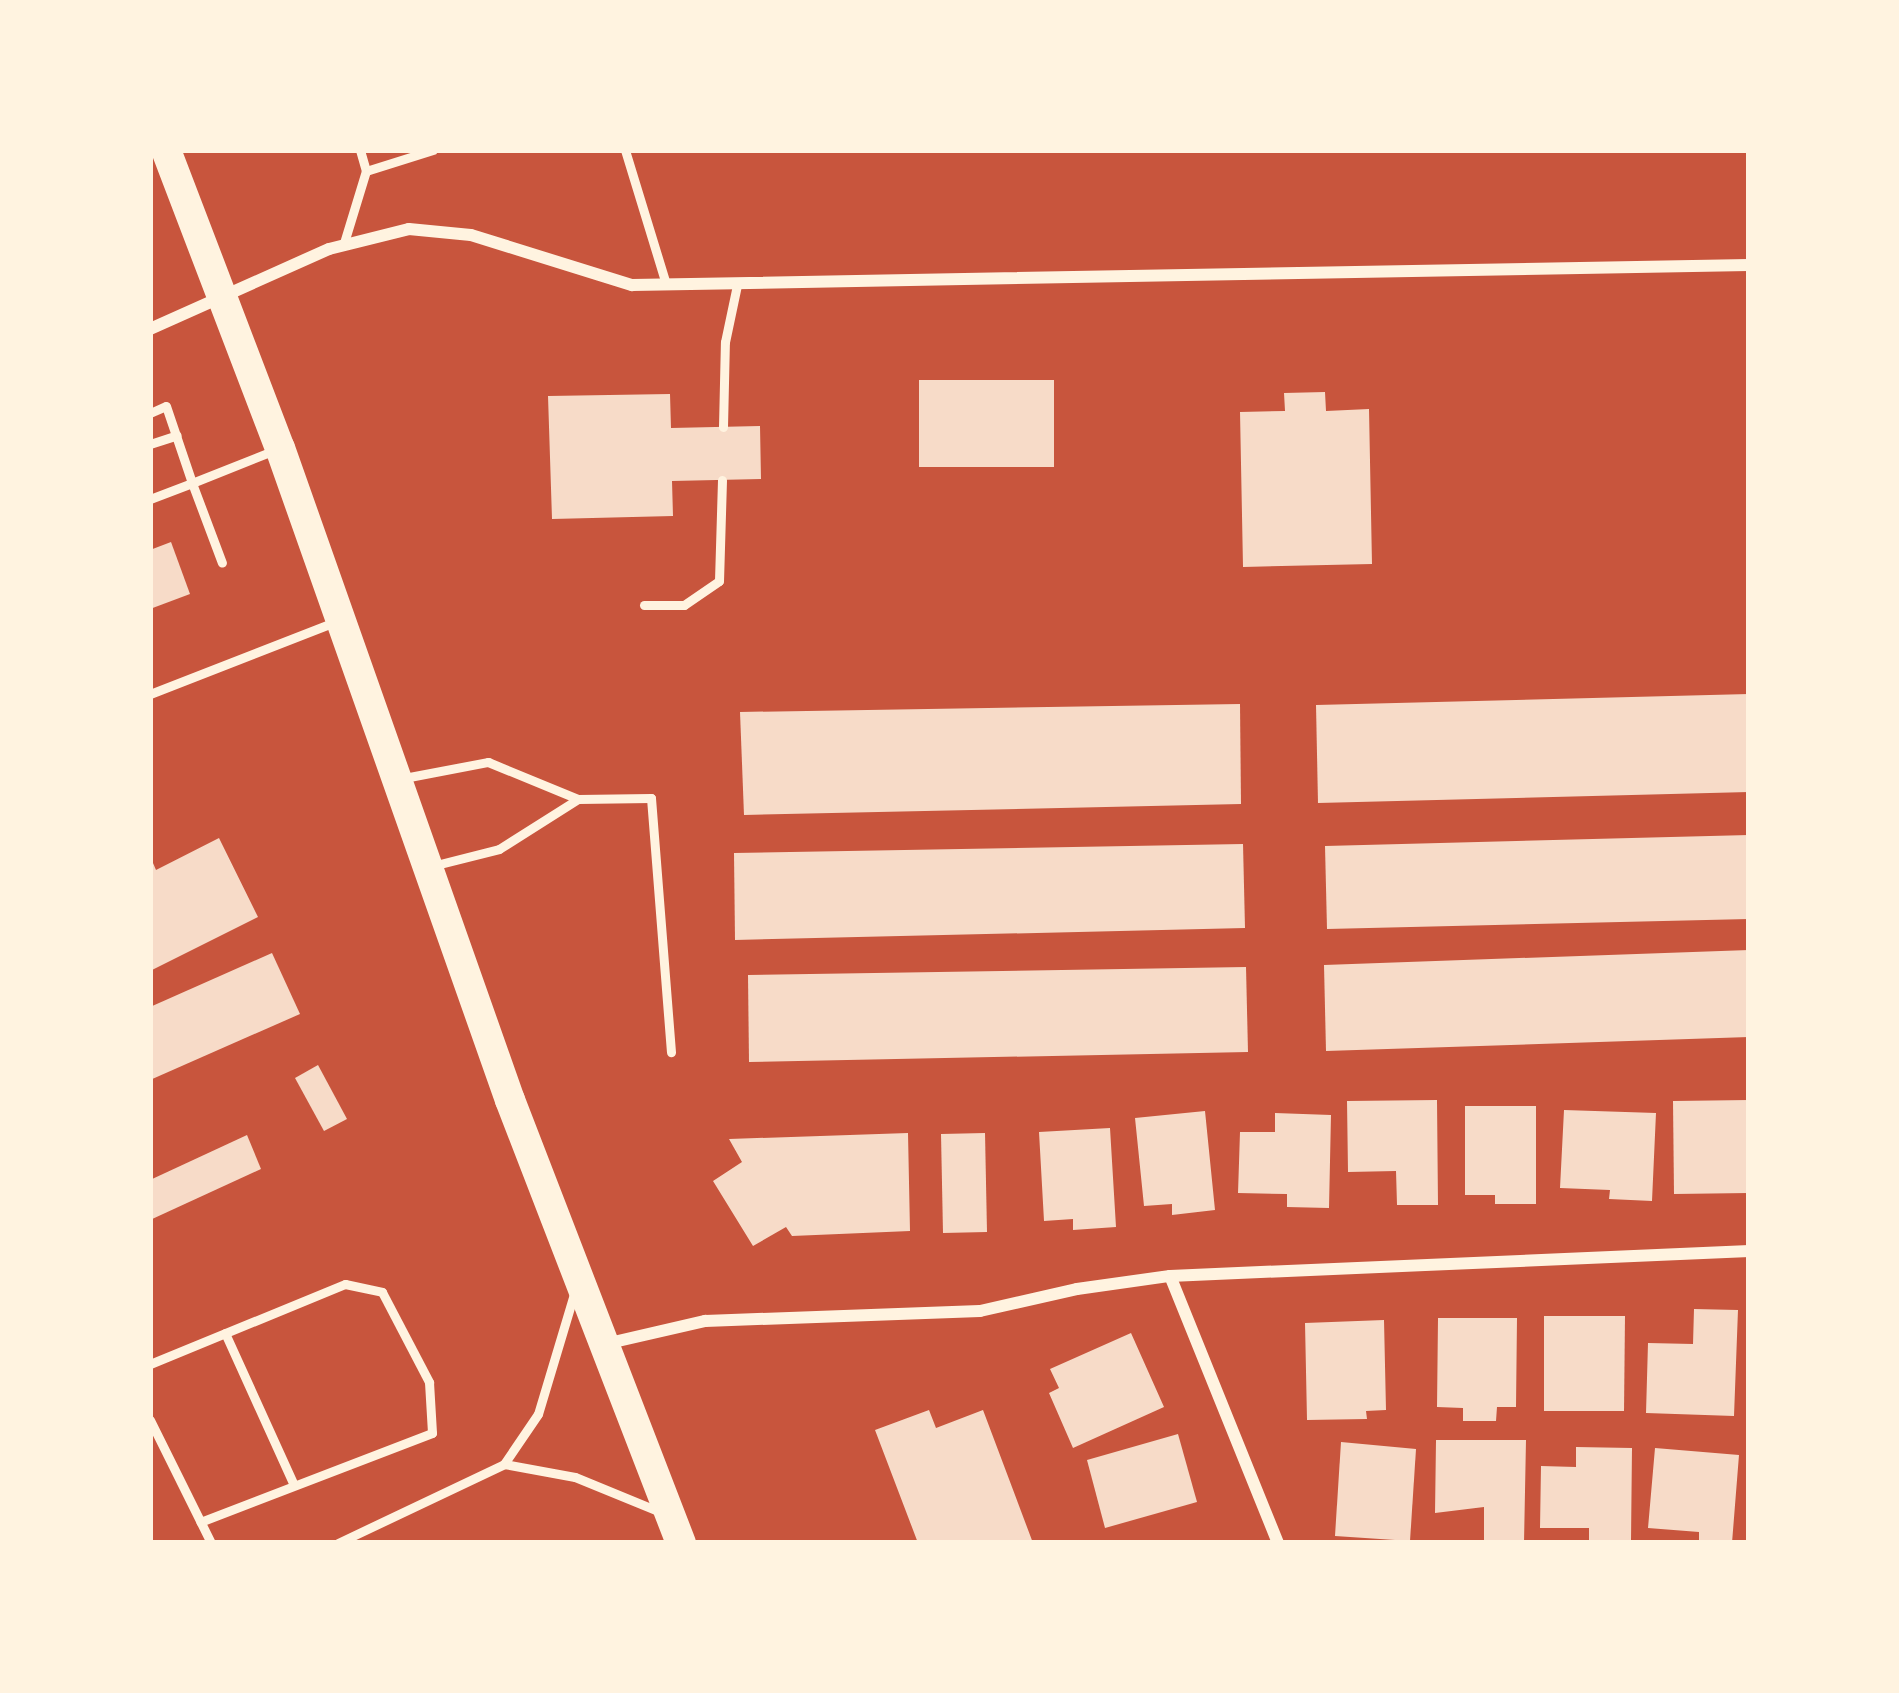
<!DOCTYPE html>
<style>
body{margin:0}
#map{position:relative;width:1899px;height:1693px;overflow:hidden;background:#c8553d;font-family:"Work Sans",sans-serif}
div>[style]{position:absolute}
.building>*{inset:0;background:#f7dbc8}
.service>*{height:9px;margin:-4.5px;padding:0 4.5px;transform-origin:4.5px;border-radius:4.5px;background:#fff3e0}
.minor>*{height:12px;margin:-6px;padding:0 6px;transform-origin:6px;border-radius:6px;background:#fff3e0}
.primary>*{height:30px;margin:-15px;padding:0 15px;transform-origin:15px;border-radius:15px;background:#fff3e0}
span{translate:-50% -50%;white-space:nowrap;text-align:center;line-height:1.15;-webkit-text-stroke:9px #fff3e0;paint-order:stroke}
.frame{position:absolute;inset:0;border:153px solid #fff3e0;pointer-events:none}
</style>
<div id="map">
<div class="building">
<div style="clip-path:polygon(919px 380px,1054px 380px,1054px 467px,919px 467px)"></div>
<div style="clip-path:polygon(1325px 392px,1326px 411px,1369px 409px,1372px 564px,1243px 567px,1240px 412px,1285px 411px,1284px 393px)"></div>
<div style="clip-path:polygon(670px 394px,671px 428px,760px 426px,761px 479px,672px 481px,673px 516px,552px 519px,548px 396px)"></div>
<div style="clip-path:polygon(171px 542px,190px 594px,150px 609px,150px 550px)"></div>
<div style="clip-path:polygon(1749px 694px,1749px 792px,1318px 803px,1316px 705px)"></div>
<div style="clip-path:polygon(1240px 704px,1241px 804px,744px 815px,740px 712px)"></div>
<div style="clip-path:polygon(1749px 835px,1749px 919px,1327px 929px,1325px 846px)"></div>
<div style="clip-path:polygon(219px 838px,258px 917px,150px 971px,150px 856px,156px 870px)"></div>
<div style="clip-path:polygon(1243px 844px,1245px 928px,735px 940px,734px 853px)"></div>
<div style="clip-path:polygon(1749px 950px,1749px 1037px,1326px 1051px,1324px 965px)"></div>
<div style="clip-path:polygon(272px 953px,300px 1014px,150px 1080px,150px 1007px)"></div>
<div style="clip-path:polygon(1246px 967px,1248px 1052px,749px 1062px,748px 975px)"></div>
<div style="clip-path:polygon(318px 1065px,347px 1119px,324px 1131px,295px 1078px)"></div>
<div style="clip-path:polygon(1437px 1100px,1438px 1205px,1397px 1205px,1396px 1171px,1348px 1172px,1347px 1101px)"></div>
<div style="clip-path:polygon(1749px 1100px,1749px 1193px,1674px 1194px,1673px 1101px)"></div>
<div style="clip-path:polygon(1465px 1106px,1536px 1106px,1536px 1204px,1495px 1204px,1495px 1195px,1465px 1195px)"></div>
<div style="clip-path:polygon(1564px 1110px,1656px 1113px,1652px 1201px,1609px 1199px,1610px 1190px,1560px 1188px)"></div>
<div style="clip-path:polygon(1205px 1111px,1215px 1210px,1172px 1215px,1172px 1204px,1144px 1206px,1135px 1118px)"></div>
<div style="clip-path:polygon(1275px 1113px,1331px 1115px,1329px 1208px,1287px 1207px,1287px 1194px,1238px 1193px,1240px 1132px,1275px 1132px)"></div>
<div style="clip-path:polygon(1110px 1128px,1116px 1227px,1073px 1230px,1073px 1219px,1044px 1221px,1039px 1132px)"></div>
<div style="clip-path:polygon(908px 1133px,910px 1231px,792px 1236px,786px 1227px,753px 1246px,713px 1181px,742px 1162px,729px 1139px)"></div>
<div style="clip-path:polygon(985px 1133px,987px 1232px,943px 1233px,941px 1134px)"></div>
<div style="clip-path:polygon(247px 1135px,261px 1169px,150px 1220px,150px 1180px)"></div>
<div style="clip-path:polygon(1694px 1309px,1738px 1310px,1734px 1416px,1646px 1413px,1648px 1343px,1693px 1344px)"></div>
<div style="clip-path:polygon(1544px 1316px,1625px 1316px,1624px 1411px,1544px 1411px)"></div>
<div style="clip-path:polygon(1438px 1318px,1517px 1318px,1516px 1407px,1497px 1407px,1496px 1421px,1463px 1421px,1463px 1408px,1437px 1407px)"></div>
<div style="clip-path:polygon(1384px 1320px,1386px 1410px,1366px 1411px,1367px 1419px,1307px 1420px,1305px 1323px)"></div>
<div style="clip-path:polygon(1131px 1333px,1164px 1407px,1073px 1448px,1049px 1393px,1059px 1388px,1050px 1369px)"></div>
<div style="clip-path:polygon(929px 1410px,936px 1428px,983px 1410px,1033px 1543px,918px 1543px,875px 1430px)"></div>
<div style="clip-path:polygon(1178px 1434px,1197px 1502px,1105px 1528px,1087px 1460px)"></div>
<div style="clip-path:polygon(1436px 1440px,1526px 1440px,1524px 1543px,1484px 1543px,1484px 1507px,1435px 1513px)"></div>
<div style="clip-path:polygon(1341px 1442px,1416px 1449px,1410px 1541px,1335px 1536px)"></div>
<div style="clip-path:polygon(1576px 1447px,1632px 1448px,1631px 1542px,1589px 1541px,1589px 1528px,1540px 1528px,1541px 1466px,1576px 1467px)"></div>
<div style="clip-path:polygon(1655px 1448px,1739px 1455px,1732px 1543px,1699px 1540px,1699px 1532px,1648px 1528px)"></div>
</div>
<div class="service">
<div style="left:625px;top:150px;width:140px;rotate:73deg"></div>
<div style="left:366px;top:171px;width:70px;rotate:-17.4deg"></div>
<div style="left:343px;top:246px;width:78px;rotate:-73deg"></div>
<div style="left:366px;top:171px;width:22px;rotate:-106deg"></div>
<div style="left:150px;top:413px;width:17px;rotate:-24deg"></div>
<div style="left:166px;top:406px;width:81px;rotate:71.3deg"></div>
<div style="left:192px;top:483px;width:89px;rotate:-21.7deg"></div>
<div style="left:723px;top:427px;width:85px;rotate:-88.7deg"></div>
<div style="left:725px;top:342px;width:58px;rotate:-78.1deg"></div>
<div style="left:150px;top:444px;width:28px;rotate:-18deg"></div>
<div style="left:150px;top:499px;width:45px;rotate:-20.9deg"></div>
<div style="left:192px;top:483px;width:85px;rotate:69.4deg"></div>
<div style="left:644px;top:605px;width:40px"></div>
<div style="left:684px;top:605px;width:42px;rotate:-34.4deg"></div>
<div style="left:719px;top:581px;width:101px;rotate:-88.3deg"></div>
<div style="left:150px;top:694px;width:201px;rotate:-21.3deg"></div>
<div style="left:404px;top:778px;width:86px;rotate:-10.8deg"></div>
<div style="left:488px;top:762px;width:97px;rotate:22.3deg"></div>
<div style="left:578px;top:799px;width:73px;rotate:-0.8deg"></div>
<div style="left:651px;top:798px;width:255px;rotate:85.5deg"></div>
<div style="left:432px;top:866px;width:69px;rotate:-14.2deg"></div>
<div style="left:499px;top:849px;width:93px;rotate:-32.3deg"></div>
<div style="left:225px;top:1333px;width:167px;rotate:65.6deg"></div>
<div style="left:150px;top:1364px;width:211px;rotate:-22.3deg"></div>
<div style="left:345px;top:1284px;width:38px;rotate:12deg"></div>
<div style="left:382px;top:1292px;width:102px;rotate:62.4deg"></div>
<div style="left:429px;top:1382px;width:51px;rotate:86.6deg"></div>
<div style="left:432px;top:1433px;width:248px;rotate:159deg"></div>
<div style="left:150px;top:1420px;width:137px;rotate:63.6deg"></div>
<div style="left:504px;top:1464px;width:72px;rotate:10.4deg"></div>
<div style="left:575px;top:1477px;width:90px;rotate:22.3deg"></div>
<div style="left:338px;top:1543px;width:184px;rotate:-25.4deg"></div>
<div style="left:504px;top:1464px;width:60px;rotate:-55.8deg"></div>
<div style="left:538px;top:1414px;width:128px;rotate:-73.3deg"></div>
</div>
<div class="minor">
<div style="left:150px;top:329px;width:196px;rotate:-24.1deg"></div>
<div style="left:329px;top:249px;width:82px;rotate:-14deg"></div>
<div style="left:409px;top:229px;width:62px;rotate:5.5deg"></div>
<div style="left:471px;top:235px;width:169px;rotate:17.3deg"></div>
<div style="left:632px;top:285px;width:1117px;rotate:-1.03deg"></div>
<div style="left:605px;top:1344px;width:103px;rotate:-13deg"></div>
<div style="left:705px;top:1321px;width:275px;rotate:-2.1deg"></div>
<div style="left:980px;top:1311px;width:99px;rotate:-12.8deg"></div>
<div style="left:1077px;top:1289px;width:94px;rotate:-8deg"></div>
<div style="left:1278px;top:1543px;width:288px;rotate:-112deg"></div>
<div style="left:1170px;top:1276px;width:580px;rotate:-2.47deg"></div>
</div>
<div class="primary">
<div style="left:166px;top:150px;width:319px;rotate:69.1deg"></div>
<div style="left:280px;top:448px;width:691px;rotate:70.57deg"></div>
<div style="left:510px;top:1100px;width:475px;rotate:68.9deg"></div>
</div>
<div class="frame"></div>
</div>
